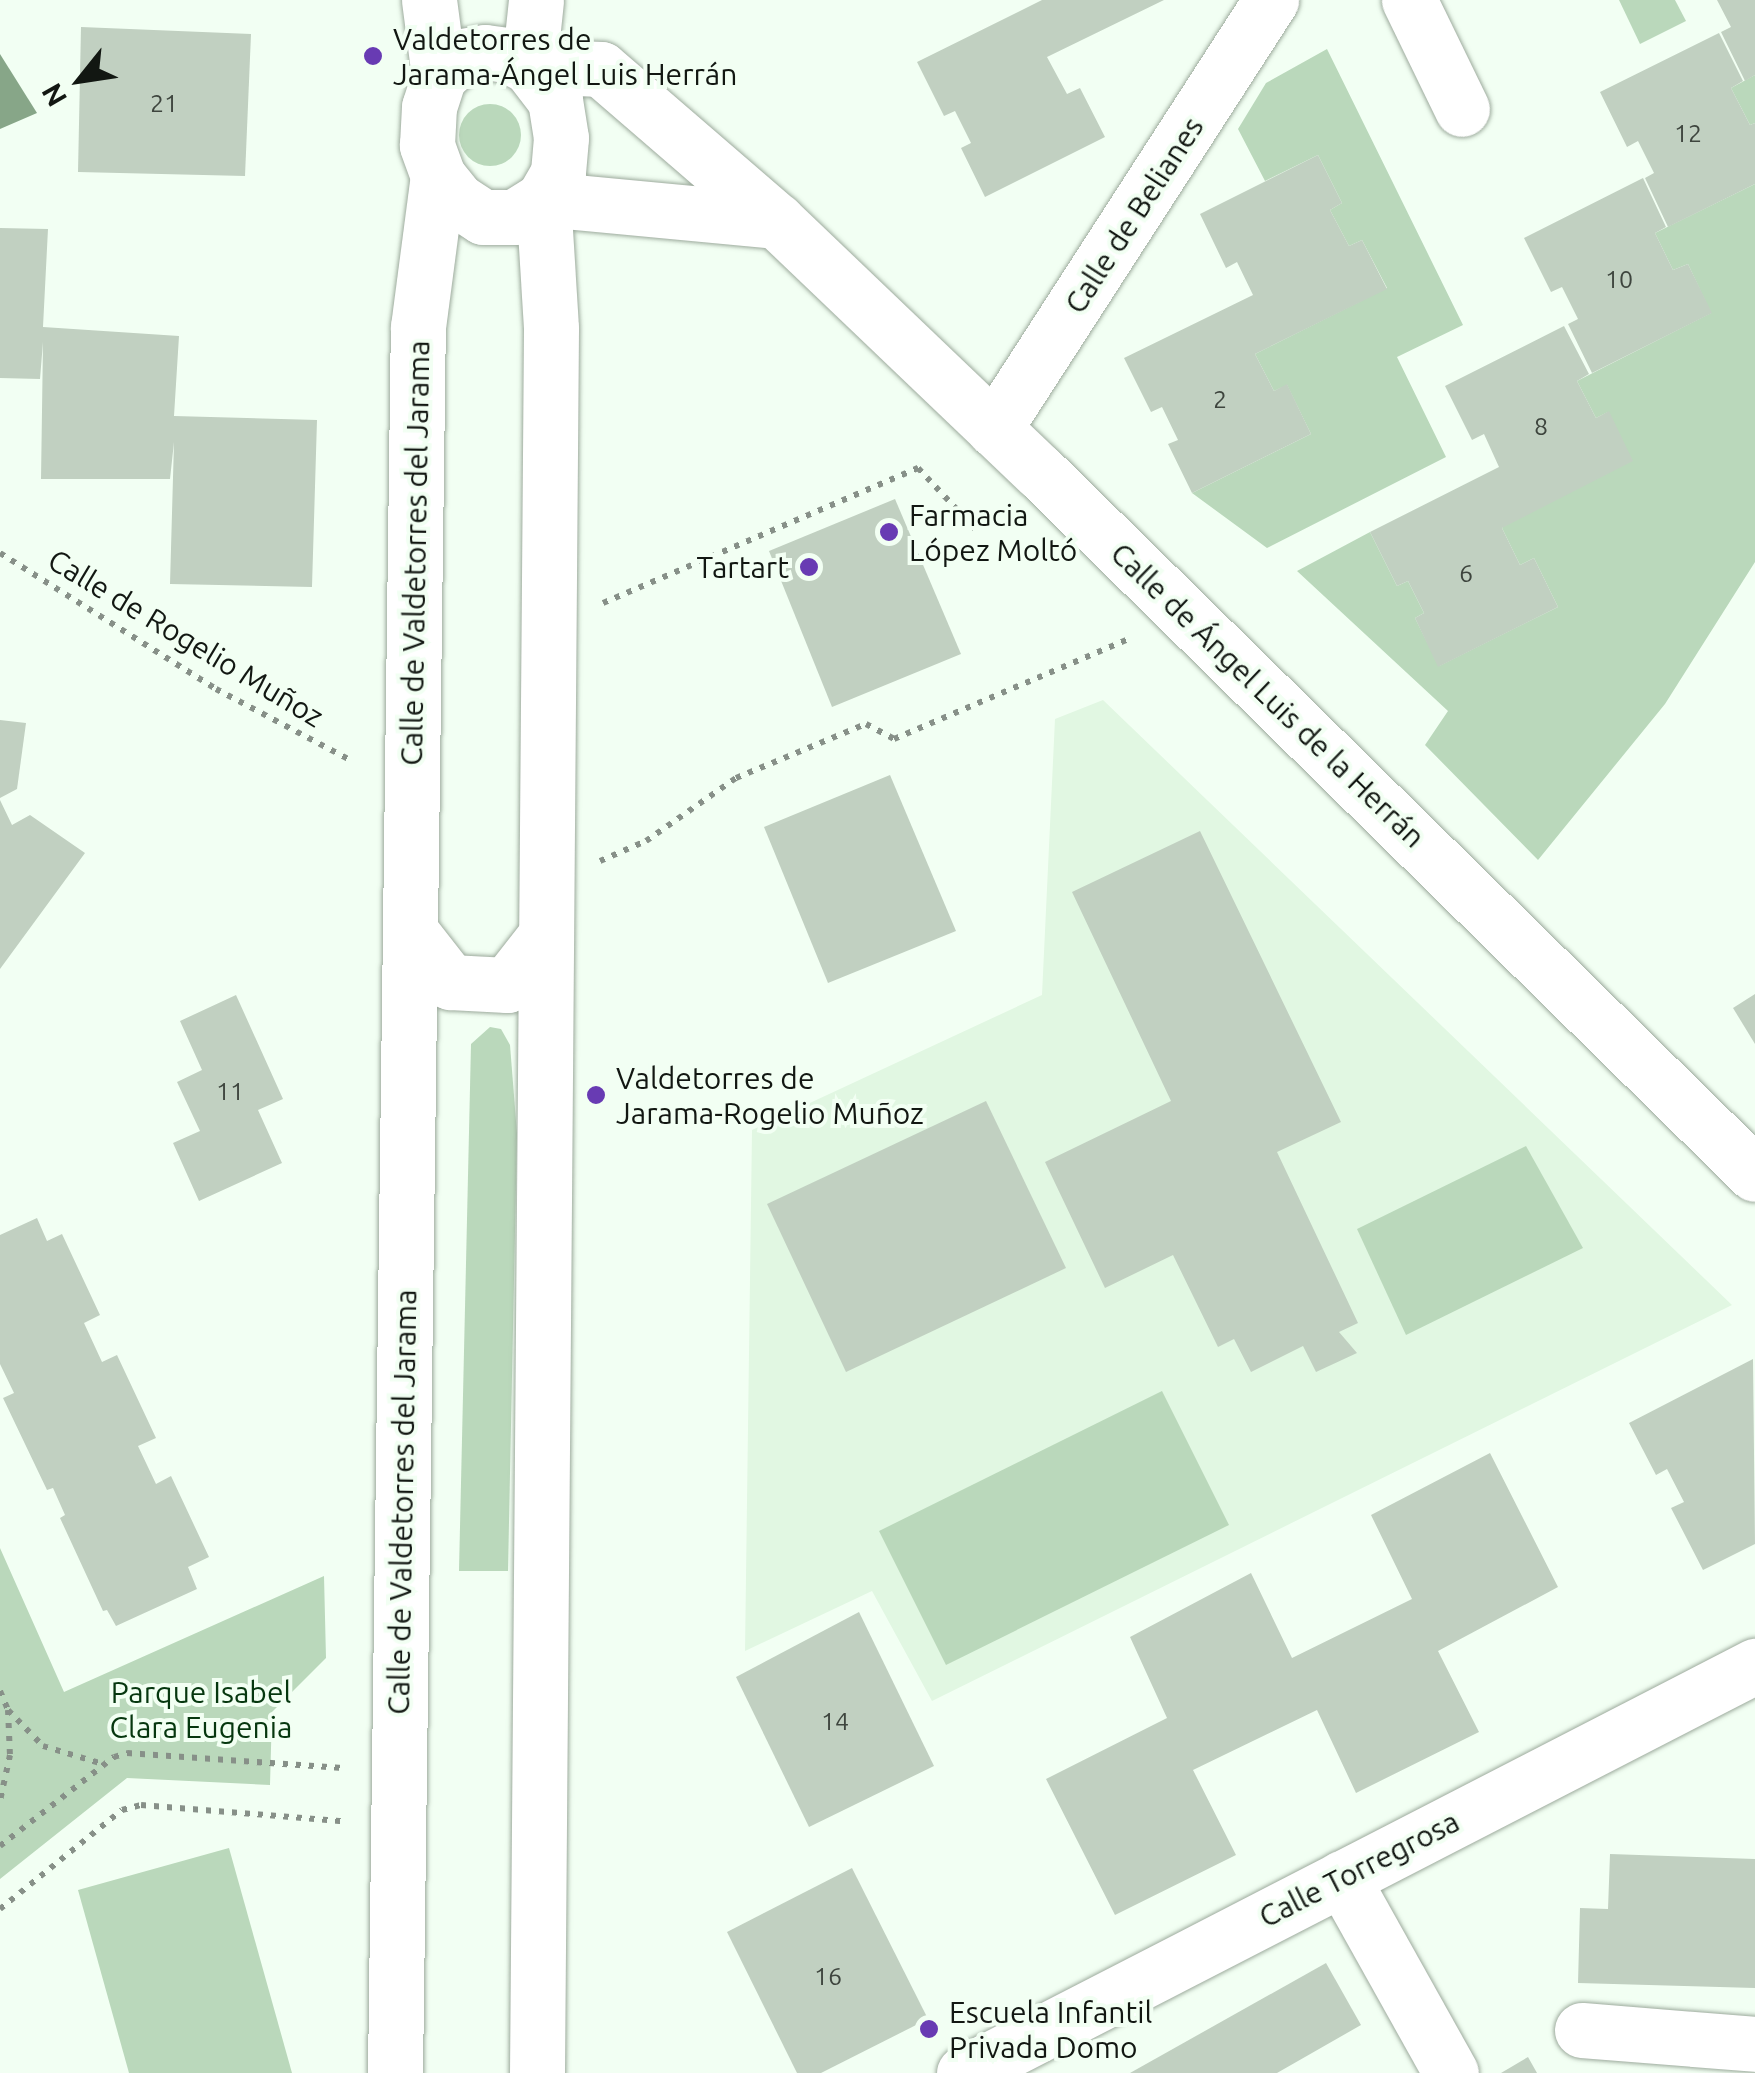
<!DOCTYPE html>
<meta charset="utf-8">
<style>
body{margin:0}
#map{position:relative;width:1755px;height:2073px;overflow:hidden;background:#f2fff3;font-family:Ubuntu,sans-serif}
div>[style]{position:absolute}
.built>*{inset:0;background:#e1f7e2}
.green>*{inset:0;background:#bad8bb}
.round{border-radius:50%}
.water>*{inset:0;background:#87a688}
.building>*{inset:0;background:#c1d0c1}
.path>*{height:6px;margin-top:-3px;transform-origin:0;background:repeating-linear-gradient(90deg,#879088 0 5px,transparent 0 13px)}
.roads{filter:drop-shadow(0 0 2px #9dab9d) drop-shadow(0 0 2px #9dab9d)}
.minor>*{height:55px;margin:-27.5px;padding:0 27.5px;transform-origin:27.5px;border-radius:27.5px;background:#fff}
.dots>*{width:28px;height:28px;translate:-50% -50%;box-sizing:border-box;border:5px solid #f2fff3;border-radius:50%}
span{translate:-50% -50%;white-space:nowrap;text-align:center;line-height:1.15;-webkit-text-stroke:8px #f2fff3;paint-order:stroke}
.number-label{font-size:25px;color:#3e453e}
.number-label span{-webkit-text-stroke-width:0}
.poi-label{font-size:30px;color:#121712}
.left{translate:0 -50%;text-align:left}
.right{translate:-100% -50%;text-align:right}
.street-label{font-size:30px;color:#121712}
.park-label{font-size:30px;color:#06370f}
.north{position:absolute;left:30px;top:30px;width:100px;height:100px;-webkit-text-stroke:8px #f2fff3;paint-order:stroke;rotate:240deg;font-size:28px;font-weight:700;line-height:40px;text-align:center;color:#121712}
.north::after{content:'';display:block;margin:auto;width:35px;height:45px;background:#121712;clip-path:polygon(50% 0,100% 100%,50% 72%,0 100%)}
</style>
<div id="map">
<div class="built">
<div style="clip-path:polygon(1103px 700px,1732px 1305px,932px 1701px,872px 1591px,745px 1651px,752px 1130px,1042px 995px,1055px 719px)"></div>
</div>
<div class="green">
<div style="clip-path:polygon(1619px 0,1675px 0,1686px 21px,1640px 44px)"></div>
<div style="clip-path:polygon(1327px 49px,1463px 325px,1397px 357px,1446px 457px,1267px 548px,1192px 493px,1311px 434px,1287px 385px,1274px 391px,1255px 354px,1387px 288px,1362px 240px,1349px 246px,1330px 210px,1342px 203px,1318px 155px,1265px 181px,1238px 129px,1266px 83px)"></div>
<div style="clip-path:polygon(1755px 75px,1755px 123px,1750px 125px,1731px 88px)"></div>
<div class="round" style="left:459px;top:104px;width:62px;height:62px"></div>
<div style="clip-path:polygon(1755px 184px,1755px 562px,1665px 704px,1538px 860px,1425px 745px,1448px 711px,1297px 571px,1370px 532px,1397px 586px,1408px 581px,1424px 613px,1415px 618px,1439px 666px,1558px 607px,1534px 558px,1520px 565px,1502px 528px,1608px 412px,1596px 418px,1577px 381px,1711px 313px,1688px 264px,1673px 270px,1655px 233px)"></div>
<div style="clip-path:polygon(490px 1027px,501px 1029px,510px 1045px,517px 1134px,508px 1571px,459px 1571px,471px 1044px)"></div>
<div style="clip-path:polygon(1526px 1146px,1583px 1248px,1406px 1335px,1357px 1229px)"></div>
<div style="clip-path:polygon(1162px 1391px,1229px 1525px,946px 1665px,879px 1531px)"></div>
<div style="clip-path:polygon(0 1548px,64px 1692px,324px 1576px,326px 1658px,272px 1712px,270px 1785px,127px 1778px,0 1879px)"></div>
<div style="clip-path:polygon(229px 1848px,292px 2073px,129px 2073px,78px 1890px)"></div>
</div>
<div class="water">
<div style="clip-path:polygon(0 54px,37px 113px,0 129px)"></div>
</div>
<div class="building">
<div style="clip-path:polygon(1042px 0,1164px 0,1047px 57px,1067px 94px,1080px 88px,1105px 137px,985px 197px,961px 148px,971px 143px,955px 111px,944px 116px,917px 62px)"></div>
<div style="clip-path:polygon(1717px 0,1755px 0,1755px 75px,1745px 81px,1721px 32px,1731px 27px)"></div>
<div style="clip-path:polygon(81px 27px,251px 34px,245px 176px,78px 172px)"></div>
<div style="clip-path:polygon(1719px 33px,1743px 81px,1731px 88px,1750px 125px,1755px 123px,1755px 184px,1668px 227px,1645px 178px,1654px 173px,1638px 141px,1627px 147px,1600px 92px)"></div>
<div style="clip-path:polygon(1318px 155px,1342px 203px,1330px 210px,1349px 246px,1362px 240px,1387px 289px,1255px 354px,1274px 391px,1287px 384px,1311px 434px,1192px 493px,1168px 444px,1178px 440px,1162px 407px,1151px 412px,1124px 358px,1253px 295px,1237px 262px,1226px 268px,1200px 214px)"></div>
<div style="clip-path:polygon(1643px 178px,1666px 227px,1655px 233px,1673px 270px,1688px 264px,1712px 313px,1592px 373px,1568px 324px,1578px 319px,1562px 287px,1551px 292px,1524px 238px)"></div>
<div style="clip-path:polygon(0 228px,48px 229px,43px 327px,179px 336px,174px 416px,317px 420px,312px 587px,170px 584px,174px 442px,170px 479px,41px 479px,43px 342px,40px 379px,0 378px)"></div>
<div style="clip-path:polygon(1564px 326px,1589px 374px,1577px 381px,1596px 418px,1609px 411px,1633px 461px,1502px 528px,1520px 565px,1534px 558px,1558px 607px,1438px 667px,1415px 618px,1424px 613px,1408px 581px,1397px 586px,1370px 532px,1499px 467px,1484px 434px,1472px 440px,1445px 386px)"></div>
<div style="clip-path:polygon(895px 499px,961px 654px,832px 707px,769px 551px)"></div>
<div style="clip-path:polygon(0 720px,26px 723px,17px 789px,0 798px)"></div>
<div style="clip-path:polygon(890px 775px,956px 931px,828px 983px,764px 827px)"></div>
<div style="clip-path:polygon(0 800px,12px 825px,30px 815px,85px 853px,0 969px)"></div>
<div style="clip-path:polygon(1200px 831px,1341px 1122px,1277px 1152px,1358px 1323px,1339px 1332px,1357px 1353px,1316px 1372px,1303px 1346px,1251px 1372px,1234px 1339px,1218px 1347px,1173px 1255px,1105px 1288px,1045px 1162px,1171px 1101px,1072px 892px)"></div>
<div style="clip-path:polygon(1755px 994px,1755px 1044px,1733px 1008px)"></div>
<div style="clip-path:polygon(236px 995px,283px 1099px,258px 1110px,282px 1163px,199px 1201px,173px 1143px,200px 1131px,177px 1082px,202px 1070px,180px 1021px)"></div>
<div style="clip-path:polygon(986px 1101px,1066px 1268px,846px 1372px,767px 1204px)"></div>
<div style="clip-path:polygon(37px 1218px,47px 1241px,62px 1234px,100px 1315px,84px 1323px,102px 1362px,117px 1355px,156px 1438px,138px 1446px,156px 1484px,171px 1476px,209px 1557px,188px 1567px,197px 1589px,116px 1626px,107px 1610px,103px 1611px,60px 1518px,65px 1515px,53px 1488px,47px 1490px,3px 1398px,14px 1393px,0 1364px,0 1235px)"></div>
<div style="clip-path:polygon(1753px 1359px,1755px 1544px,1703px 1570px,1671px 1508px,1684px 1502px,1667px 1469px,1656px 1475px,1629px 1423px)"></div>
<div style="clip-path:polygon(1490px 1453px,1558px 1587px,1438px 1651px,1479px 1732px,1356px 1793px,1317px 1710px,1193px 1770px,1236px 1855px,1115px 1915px,1046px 1779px,1167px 1718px,1130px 1637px,1251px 1573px,1292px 1658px,1412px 1599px,1371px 1515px)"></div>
<div style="clip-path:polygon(859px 1612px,934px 1766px,809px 1827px,736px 1677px)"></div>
<div style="clip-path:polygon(1610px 1854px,1755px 1859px,1755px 1988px,1578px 1983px,1580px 1908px,1608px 1909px)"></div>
<div style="clip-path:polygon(852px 1868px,928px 2019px,821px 2073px,797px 2073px,727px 1932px)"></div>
<div style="clip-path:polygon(1326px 1963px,1361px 2025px,1277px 2073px,1130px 2073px)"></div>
<div style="clip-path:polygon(1528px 2057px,1537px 2073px,1501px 2073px)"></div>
</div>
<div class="path">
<div style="left:0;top:553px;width:255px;rotate:32.2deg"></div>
<div style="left:216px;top:689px;width:152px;rotate:27.9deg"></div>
<div style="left:603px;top:603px;width:343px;rotate:-23.2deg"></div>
<div style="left:918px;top:468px;width:89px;rotate:46.8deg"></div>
<div style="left:600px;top:861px;width:50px;rotate:-23.5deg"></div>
<div style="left:646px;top:841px;width:110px;rotate:-35deg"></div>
<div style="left:736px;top:778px;width:141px;rotate:-22.6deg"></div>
<div style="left:866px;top:724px;width:32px;rotate:28deg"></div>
<div style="left:894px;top:739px;width:255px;rotate:-23.1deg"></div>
<div style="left:0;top:1691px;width:21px;rotate:67deg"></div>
<div style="left:8px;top:1710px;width:45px;rotate:87.5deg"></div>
<div style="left:10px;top:1755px;width:47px;rotate:102.3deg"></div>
<div style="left:8px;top:1710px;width:50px;rotate:45.8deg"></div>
<div style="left:43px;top:1746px;width:63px;rotate:16.7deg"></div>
<div style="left:0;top:1846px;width:145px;rotate:-38deg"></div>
<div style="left:114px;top:1757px;width:14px;rotate:-17deg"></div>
<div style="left:127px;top:1753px;width:216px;rotate:4deg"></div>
<div style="left:0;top:1909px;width:157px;rotate:-39.1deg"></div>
<div style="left:122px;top:1810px;width:20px;rotate:-15deg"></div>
<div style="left:141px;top:1805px;width:202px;rotate:4.6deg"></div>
</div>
<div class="roads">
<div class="minor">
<div style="left:429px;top:0;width:77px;rotate:82.5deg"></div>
<div style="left:1409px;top:0;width:121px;rotate:64.1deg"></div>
<div style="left:485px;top:52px;width:22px;rotate:8deg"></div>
<div style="left:507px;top:55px;width:25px;rotate:27deg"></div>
<div style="left:529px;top:66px;width:43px;rotate:52.6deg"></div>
<div style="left:555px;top:100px;width:38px;rotate:81deg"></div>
<div style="left:561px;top:138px;width:35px;rotate:95deg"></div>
<div style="left:558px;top:173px;width:30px;rotate:120deg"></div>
<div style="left:543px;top:199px;width:34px;rotate:148deg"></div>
<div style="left:514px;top:217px;width:31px;rotate:180deg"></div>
<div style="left:483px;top:217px;width:30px;rotate:-147deg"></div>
<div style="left:458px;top:201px;width:32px;rotate:-129deg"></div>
<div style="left:438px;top:176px;width:33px;rotate:-110deg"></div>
<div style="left:427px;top:145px;width:38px;rotate:-87deg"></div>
<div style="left:429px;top:107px;width:33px;rotate:-72deg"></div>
<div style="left:439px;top:76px;width:30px;rotate:-41deg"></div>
<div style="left:462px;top:56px;width:23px;rotate:-10deg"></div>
<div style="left:529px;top:66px;width:72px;rotate:2.4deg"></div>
<div style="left:601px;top:69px;width:233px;rotate:40.8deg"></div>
<div style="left:777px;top:221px;width:362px;rotate:43.7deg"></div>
<div style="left:1039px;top:471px;width:1003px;rotate:44.48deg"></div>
<div style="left:529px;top:66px;width:66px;rotate:-83.9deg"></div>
<div style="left:543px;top:199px;width:235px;rotate:5.4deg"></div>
<div style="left:994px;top:429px;width:511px;rotate:-57.15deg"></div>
<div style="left:410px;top:931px;width:65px;rotate:51.9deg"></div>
<div style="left:450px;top:982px;width:57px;rotate:3deg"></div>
<div style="left:507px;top:985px;width:63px;rotate:-52deg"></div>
<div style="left:1342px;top:1878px;width:223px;rotate:60.8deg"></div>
<div style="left:1582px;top:2030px;width:174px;rotate:4.6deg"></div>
<div style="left:395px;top:2073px;width:1746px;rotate:-89.25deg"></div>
<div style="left:418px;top:327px;width:152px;rotate:-82.5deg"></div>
<div style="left:537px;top:2073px;width:1745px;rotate:-89.54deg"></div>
<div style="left:551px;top:328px;width:129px;rotate:-93.5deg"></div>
<div style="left:964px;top:2073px;width:890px;rotate:-27.23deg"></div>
</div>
</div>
<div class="dots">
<div style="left:373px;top:56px;background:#683bb3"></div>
<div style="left:889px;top:532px;background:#683bb3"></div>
<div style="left:809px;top:567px;background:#683bb3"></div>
<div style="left:596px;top:1095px;background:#683bb3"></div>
<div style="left:929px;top:2029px;background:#683bb3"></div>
</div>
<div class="number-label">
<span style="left:164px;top:103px">21</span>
<span style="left:1688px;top:133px">12</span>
<span style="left:1619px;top:279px">10</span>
<span style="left:1220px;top:399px">2</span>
<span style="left:1541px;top:426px">8</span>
<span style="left:1466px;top:573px">6</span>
<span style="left:230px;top:1091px">11</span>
<span style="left:835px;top:1721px">14</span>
<span style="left:828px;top:1976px">16</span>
</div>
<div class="poi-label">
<span class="left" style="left:393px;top:56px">Valdetorres de<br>Jarama-Ángel Luis Herrán</span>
<span class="left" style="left:909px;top:532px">Farmacia<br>López Moltó</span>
<span class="right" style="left:789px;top:567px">Tartart</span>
<span class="left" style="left:616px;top:1095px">Valdetorres de<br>Jarama-Rogelio Muñoz</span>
<span class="left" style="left:949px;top:2029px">Escuela Infantil<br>Privada Domo</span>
</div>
<div class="street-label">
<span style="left:1134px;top:215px;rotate:-57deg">Calle de Belianes</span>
<span style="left:415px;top:553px;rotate:-89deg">Calle de Valdetorres del Jarama</span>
<span style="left:186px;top:638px;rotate:31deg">Calle de Rogelio Muñoz</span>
<span style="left:1268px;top:695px;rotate:44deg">Calle de Ángel Luis de la Herrán</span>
<span style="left:402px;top:1502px;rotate:-89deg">Calle de Valdetorres del Jarama</span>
<span style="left:1359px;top:1869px;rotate:-27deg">Calle Torregrosa</span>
</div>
<div class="park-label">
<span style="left:201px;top:1709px">Parque Isabel<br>Clara Eugenia</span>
</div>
<div class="north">N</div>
</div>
